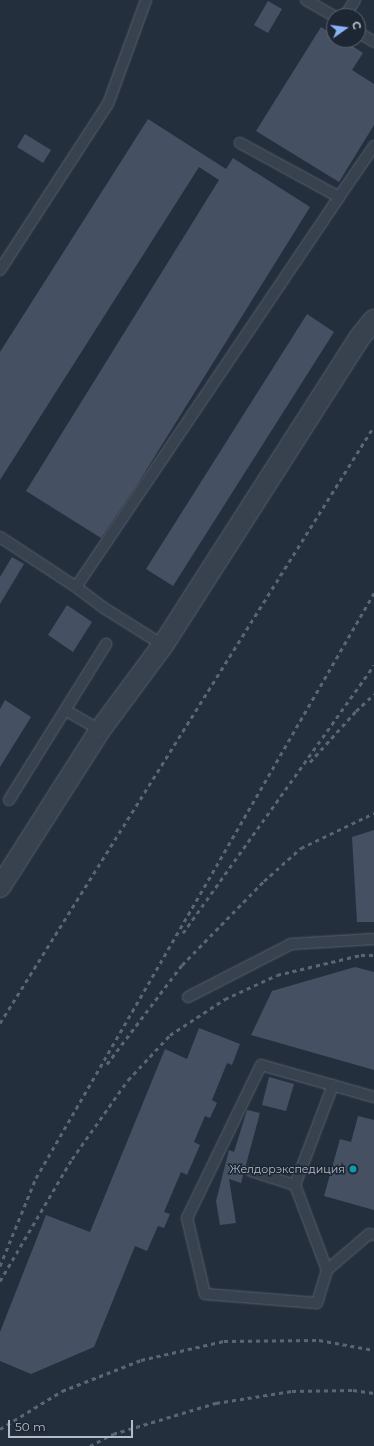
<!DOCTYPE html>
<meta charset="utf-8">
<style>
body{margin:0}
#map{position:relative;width:374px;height:1446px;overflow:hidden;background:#242f3e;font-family:Montserrat,sans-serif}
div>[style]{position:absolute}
.building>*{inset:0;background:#455162}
.roads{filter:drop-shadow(0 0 1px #565f6c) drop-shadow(0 0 1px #565f6c)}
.service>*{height:10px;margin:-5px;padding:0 5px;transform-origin:5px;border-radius:5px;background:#38414e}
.minor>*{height:20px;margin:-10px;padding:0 10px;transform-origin:10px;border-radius:10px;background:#38414e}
.rail>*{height:3px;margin-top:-1.5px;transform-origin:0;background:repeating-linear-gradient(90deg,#5a6575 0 4px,transparent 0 8px)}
.dots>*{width:11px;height:11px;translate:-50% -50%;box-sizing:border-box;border:2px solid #1d2633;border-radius:50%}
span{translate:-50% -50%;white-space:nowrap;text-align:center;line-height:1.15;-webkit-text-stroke:3px #1d2633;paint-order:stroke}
.poi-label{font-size:11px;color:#b4bcc9}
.right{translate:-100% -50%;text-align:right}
.north{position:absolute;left:326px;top:8px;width:40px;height:40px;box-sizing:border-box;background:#1d2633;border:1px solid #59626f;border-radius:50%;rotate:76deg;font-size:11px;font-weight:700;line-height:16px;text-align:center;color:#b4bcc9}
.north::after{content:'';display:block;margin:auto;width:14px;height:18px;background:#8ab4f8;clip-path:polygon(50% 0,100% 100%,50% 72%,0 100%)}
.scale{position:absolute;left:8px;top:1420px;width:125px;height:18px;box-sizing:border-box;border:2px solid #b4bcc9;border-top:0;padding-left:5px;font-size:12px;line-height:14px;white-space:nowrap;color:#b4bcc9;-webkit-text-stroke:3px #1d2633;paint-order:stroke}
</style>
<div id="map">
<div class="building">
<div style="clip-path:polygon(268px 1px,282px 9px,268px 33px,254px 25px)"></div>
<div style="clip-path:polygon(321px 27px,334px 35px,334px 40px,343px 40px,363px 53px,352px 70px,374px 84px,374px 125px,339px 182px,256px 131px)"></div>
<div style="clip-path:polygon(148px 119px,226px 169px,233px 158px,310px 207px,137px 485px,101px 538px,26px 491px,219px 180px,199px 167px,0 480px,0 352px)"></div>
<div style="clip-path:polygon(25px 134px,51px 150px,43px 163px,17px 147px)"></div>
<div style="clip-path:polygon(307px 314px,334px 332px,173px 586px,146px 569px)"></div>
<div style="clip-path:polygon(12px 557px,24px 564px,0 604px,0 577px)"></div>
<div style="clip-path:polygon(67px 605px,92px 622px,73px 652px,48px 635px)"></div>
<div style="clip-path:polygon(5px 700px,31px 717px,0 767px,0 709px)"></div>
<div style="clip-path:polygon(374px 830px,374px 922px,357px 922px,352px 837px)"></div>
<div style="clip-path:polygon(355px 967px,374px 972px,374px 1070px,251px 1035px,272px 991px)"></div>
<div style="clip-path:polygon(199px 1028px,240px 1044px,232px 1065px,227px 1063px,212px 1100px,217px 1103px,210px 1118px,205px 1116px,194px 1142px,200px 1145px,187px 1175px,181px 1172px,164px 1212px,170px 1214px,164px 1228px,158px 1226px,147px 1251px,135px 1246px,94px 1347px,31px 1374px,0 1361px,0 1332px,46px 1215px,90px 1232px,165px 1049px,187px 1059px)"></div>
<div style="clip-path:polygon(269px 1077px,294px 1084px,286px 1111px,262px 1105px)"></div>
<div style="clip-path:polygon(247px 1110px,260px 1113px,241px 1183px,229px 1179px,236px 1223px,220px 1225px,216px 1201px,229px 1150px,234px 1152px)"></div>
<div style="clip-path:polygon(358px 1116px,374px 1120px,374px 1210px,324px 1196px,340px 1139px,351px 1142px)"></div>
</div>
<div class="roads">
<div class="service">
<div style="left:306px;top:0;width:32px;rotate:30deg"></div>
<div style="left:345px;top:16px;width:19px;rotate:-58deg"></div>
<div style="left:358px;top:32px;width:19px;rotate:32deg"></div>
<div style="left:339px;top:197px;width:62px;rotate:-55.5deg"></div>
<div style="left:0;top:270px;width:198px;rotate:-57deg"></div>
<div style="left:108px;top:104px;width:111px;rotate:-69.9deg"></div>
<div style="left:0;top:537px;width:91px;rotate:33.3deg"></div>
<div style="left:76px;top:587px;width:35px;rotate:37deg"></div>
<div style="left:104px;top:608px;width:70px;rotate:32.1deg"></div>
<div style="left:76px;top:587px;width:470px;rotate:-56deg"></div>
<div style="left:339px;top:197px;width:113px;rotate:-151.4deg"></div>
<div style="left:65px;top:710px;width:40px;rotate:29.7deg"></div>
<div style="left:9px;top:800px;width:184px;rotate:-58.1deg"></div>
<div style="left:188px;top:997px;width:116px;rotate:-27.2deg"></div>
<div style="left:291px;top:944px;width:83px;rotate:-3.4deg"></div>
<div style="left:374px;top:1097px;width:117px;rotate:-164.2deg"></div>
<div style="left:261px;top:1065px;width:170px;rotate:115.8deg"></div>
<div style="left:187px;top:1218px;width:78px;rotate:76.7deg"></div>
<div style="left:205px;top:1294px;width:112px;rotate:4.6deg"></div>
<div style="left:317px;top:1303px;width:34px;rotate:-73deg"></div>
<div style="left:327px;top:1270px;width:55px;rotate:-40.6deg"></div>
<div style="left:369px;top:1234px;width:5px;rotate:11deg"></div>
<div style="left:251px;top:1171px;width:46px;rotate:17.7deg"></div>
<div style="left:327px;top:1270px;width:91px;rotate:-110.6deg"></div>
<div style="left:295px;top:1185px;width:107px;rotate:-69.2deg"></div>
</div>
<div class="minor">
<div style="left:0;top:887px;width:186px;rotate:-57.5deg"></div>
<div style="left:100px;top:730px;width:106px;rotate:-53.5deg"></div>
<div style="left:163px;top:645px;width:366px;rotate:-57.4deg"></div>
<div style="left:360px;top:337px;width:22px;rotate:-51deg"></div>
</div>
</div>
<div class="rail">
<div style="left:310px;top:762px;width:69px;rotate:-48deg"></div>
<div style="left:356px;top:711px;width:25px;rotate:-43deg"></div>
<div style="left:183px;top:933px;width:329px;rotate:-54.5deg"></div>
<div style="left:0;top:1023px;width:704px;rotate:-57.93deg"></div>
<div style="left:107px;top:1064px;width:124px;rotate:-52.9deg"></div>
<div style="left:182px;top:965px;width:117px;rotate:-45.7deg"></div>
<div style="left:264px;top:881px;width:50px;rotate:-41.7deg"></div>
<div style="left:301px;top:848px;width:81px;rotate:-25.6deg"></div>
<div style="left:0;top:1266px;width:95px;rotate:-67.8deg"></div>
<div style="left:36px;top:1178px;width:676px;rotate:-59.98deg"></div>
<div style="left:0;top:1281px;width:142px;rotate:-59.5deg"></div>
<div style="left:72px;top:1159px;width:97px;rotate:-54.7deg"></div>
<div style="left:128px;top:1080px;width:62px;rotate:-47deg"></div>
<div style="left:170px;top:1035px;width:66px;rotate:-33.2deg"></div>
<div style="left:225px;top:999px;width:57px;rotate:-24.8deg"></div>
<div style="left:277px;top:975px;width:86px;rotate:-13.4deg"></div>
<div style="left:361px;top:955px;width:13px"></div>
<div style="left:0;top:1429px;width:73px;rotate:-31.5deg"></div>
<div style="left:62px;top:1391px;width:85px;rotate:-21.4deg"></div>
<div style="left:141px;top:1360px;width:85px;rotate:-12.9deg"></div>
<div style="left:224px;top:1341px;width:95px;rotate:-0.6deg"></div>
<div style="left:319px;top:1340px;width:56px;rotate:10.3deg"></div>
<div style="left:90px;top:1446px;width:26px;rotate:-28deg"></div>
<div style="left:113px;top:1434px;width:108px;rotate:-16.8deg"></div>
<div style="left:216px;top:1403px;width:77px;rotate:-9deg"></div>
<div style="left:292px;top:1391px;width:61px;rotate:-0.9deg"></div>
<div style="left:353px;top:1390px;width:21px;rotate:8deg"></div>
</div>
<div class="dots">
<div style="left:353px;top:1169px;background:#0f9aa8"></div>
</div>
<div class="poi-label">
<span class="right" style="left:345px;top:1169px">Желдорэкспедиция</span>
</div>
<div class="north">С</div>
<div class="scale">50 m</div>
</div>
